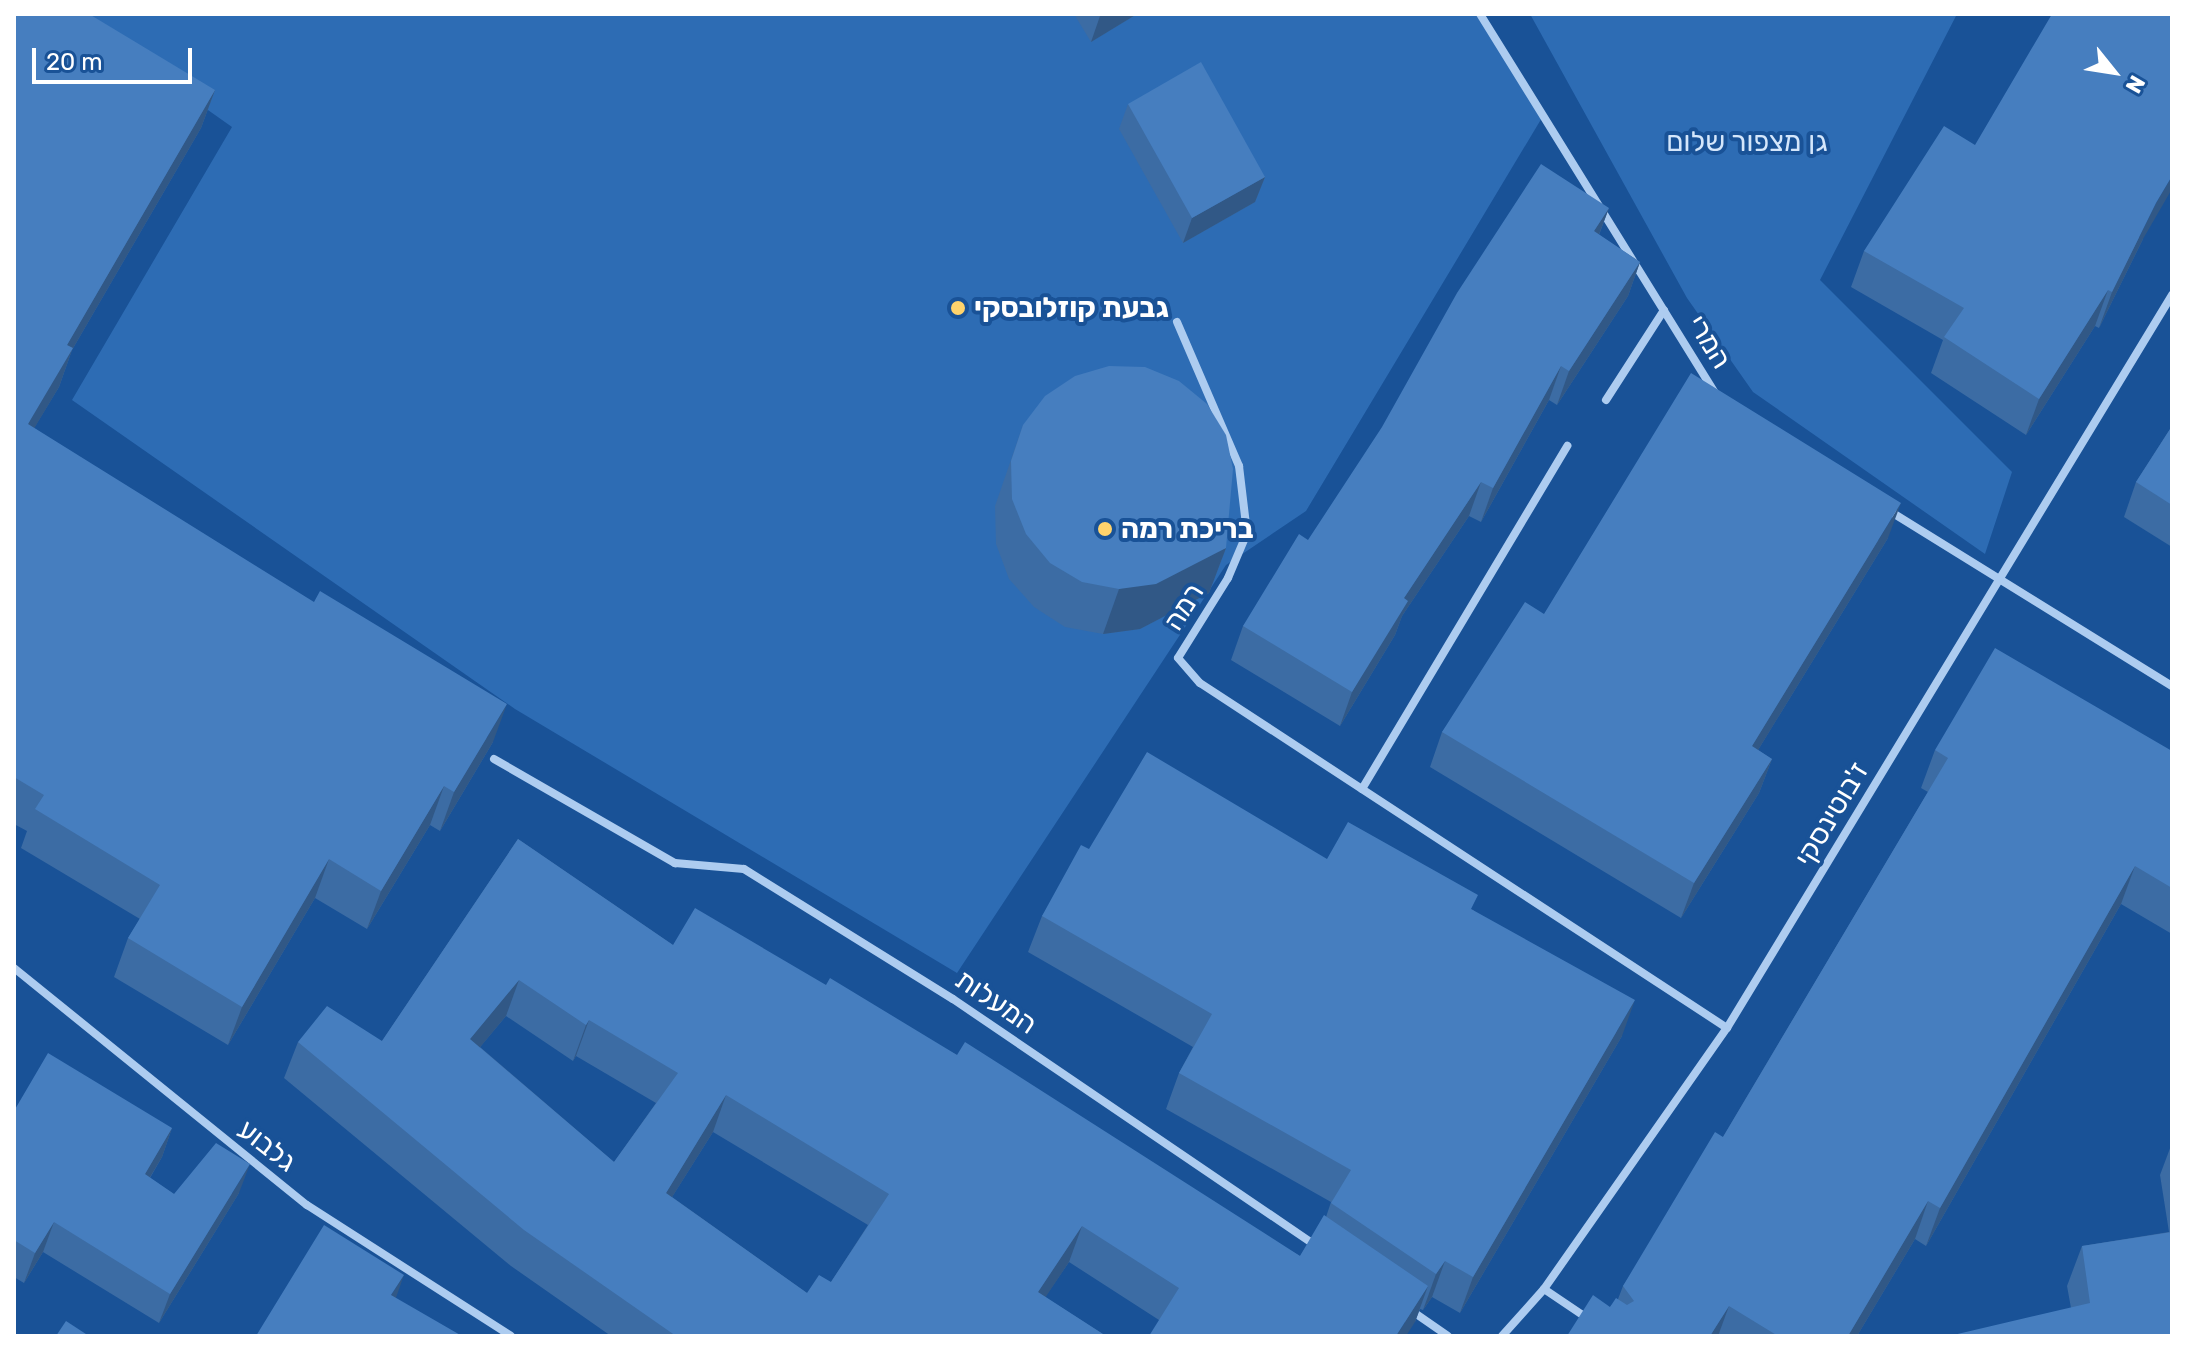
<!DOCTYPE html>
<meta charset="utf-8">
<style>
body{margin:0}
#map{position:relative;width:2186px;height:1350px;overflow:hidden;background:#195297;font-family:Rubik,Heebo,sans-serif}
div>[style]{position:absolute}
.green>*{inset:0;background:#2d6cb4}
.minor>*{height:8px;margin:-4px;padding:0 4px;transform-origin:4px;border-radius:4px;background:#adccf0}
.wall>*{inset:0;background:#3c6ca4}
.shaded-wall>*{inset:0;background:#315886}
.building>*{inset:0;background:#467ebf}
.dots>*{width:22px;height:22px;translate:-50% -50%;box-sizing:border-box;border:4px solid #195297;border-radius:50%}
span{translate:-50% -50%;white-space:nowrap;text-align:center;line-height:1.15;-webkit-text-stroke:8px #195297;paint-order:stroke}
.park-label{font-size:28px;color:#d4e6fb}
.poi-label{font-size:28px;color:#fff;font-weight:700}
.left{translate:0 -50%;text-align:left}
.street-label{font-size:28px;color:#fff}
.frame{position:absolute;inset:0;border:16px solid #fff;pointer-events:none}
.north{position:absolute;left:2074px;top:32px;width:80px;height:80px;-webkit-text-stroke:6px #195297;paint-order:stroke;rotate:120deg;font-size:22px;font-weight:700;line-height:32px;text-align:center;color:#fff}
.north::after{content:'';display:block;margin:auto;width:28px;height:36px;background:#fff;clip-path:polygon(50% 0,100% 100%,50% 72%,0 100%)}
.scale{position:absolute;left:32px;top:48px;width:160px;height:36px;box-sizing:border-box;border:4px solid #fff;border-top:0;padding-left:10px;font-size:24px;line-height:28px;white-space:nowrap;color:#fff;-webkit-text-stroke:6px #195297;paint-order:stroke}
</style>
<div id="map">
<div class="green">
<div style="clip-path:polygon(72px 14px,1480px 14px,1543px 116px,1306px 511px,1226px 565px,957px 973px,515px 709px,72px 400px,232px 127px)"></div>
<div style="clip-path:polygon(1530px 14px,1957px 14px,1820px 280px,2012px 472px,1985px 554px,1753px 392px,1687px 298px)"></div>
</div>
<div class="minor">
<div style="left:1480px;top:14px;width:447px;rotate:58.2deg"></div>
<div style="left:1177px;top:322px;width:157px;rotate:66.7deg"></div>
<div style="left:1239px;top:466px;width:67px;rotate:83.2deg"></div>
<div style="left:1247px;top:533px;width:49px;rotate:112.9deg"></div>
<div style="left:1228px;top:578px;width:94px;rotate:122deg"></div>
<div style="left:1178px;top:658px;width:33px;rotate:49deg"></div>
<div style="left:1200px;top:683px;width:630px;rotate:33.21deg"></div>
<div style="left:1606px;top:400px;width:107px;rotate:-57.2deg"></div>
<div style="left:1888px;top:510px;width:334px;rotate:31.8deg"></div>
<div style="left:494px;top:759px;width:209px;rotate:29.9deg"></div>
<div style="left:675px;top:863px;width:69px;rotate:5deg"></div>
<div style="left:744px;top:869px;width:246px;rotate:31.9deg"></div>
<div style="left:953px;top:999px;width:438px;rotate:34.2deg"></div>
<div style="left:1362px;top:789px;width:400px;rotate:-59.1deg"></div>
<div style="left:14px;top:968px;width:377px;rotate:39deg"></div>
<div style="left:307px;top:1205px;width:242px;rotate:32.7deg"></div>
<div style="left:1544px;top:1289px;width:55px;rotate:34deg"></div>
<div style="left:1409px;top:1309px;width:47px;rotate:34.7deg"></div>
<div style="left:1502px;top:1336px;width:63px;rotate:-48.2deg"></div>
<div style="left:1544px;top:1289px;width:319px;rotate:-55deg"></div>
<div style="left:1727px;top:1028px;width:858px;rotate:-58.74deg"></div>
</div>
<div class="wall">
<div style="clip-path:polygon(14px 14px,215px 90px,201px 128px,72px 350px,59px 387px,34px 428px,493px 742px,440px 831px,430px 825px,367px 929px,315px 898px,228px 1045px,114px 977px,128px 938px,140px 919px,21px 848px,27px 831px,14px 824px)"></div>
<div style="clip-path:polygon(1074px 14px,1137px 14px,1091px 42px)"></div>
<div style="clip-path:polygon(1128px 104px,1265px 177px,1255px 202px,1183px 243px,1119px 129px)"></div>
<div style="clip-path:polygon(1975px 145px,2143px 239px,2099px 328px,2095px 326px,2026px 435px,1931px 373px,1943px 340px,1851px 287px,1864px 251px)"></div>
<div style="clip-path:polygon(1609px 208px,1599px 235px,1640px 262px,1628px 296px,1557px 405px,1549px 400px,1481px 522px,1469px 516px,1402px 616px,1395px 635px,1340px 726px,1231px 660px,1243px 626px)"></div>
<div style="clip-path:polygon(1023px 425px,1226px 548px,1209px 593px,1140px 629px,1103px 634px,1065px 627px,1034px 607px,1009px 579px,996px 544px,995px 506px)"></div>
<div style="clip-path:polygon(2172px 426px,2172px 547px,2124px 517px,2136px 482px)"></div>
<div style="clip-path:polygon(1888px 538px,1758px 750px,1772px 759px,1759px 793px,1681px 918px,1430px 767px,1442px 732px,1544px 614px)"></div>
<div style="clip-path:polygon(1935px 750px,2172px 751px,2172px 934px,2121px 904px,1926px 1246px,1915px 1239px,1857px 1336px,1567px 1336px,1610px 1307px,1618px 1299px,1623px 1286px,1723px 1137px,1928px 792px,1921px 788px)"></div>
<div style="clip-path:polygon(evenodd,518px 839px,673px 945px,826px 985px,957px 1055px,1300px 1256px,1326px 1217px,1331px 1202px,1166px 1109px,1179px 1073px,1193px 1047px,1028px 952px,1042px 916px,1089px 849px,1327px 859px,1473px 910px,1622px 1036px,1460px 1313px,1432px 1297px,1423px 1310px,1420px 1309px,1415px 1322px,1159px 1320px,1069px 1262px,1045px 1297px,1106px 1336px,611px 1336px,511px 1266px,284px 1078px,298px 1042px,382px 1041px,518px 839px,506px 1016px,573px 1061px,576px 1056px,656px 1103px,614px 1162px,480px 1047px,506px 1016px,518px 839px,713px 1132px,868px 1225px,831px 1282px,807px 1293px,672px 1197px,713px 1132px)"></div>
<div style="clip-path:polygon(14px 1111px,172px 1128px,162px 1157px,150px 1178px,174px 1194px,239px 1193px,159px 1323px,43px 1252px,24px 1283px,14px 1277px)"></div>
<div style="clip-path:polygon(2172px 1143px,2172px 1336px,2071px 1308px,2067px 1286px,2082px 1246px,2169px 1232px,2160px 1175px)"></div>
</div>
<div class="shaded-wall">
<div style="clip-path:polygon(1104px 14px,1137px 14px,1091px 42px,1100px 16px)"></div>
<div style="clip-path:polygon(215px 90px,201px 128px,72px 350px,59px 387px,14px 462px,28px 424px,67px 345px)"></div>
<div style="clip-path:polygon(2172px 176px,2172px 189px,2143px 239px,2099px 328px,2112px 292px,2156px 203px)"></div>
<div style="clip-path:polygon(1265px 177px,1255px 202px,1183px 243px,1192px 218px)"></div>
<div style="clip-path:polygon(1609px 208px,1596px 242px,1594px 231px)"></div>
<div style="clip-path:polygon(1640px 262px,1628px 296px,1557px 405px,1569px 371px)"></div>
<div style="clip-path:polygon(2108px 290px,2095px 326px,2026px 435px,2039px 399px)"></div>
<div style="clip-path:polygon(1561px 366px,1549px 400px,1481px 522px,1493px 488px)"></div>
<div style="clip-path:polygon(1481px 482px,1469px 516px,1402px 616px,1395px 635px,1340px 726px,1352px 692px,1404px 598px)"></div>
<div style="clip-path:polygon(1901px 503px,1888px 538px,1739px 781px,1752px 746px)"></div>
<div style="clip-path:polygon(1226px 548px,1209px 593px,1140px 629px,1103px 634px,1119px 589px)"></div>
<div style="clip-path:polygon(507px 704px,493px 742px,440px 831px,454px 792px)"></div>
<div style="clip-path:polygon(1772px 759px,1759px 793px,1681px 918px,1694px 883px)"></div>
<div style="clip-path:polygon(444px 786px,430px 825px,367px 929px,381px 891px)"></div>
<div style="clip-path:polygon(329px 859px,315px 898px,228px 1045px,242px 1007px)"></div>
<div style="clip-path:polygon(2135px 866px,2121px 904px,1926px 1246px,1940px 1208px)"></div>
<div style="clip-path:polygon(519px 980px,506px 1016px,457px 1075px,470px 1039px)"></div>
<div style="clip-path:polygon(1635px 1000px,1622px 1036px,1460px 1313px,1473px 1277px)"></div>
<div style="clip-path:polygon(589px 1020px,576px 1056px,573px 1061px,586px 1025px)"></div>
<div style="clip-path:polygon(726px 1095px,713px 1132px,652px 1229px,666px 1193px)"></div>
<div style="clip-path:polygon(172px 1128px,162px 1157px,134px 1204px,145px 1174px)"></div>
<div style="clip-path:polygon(250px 1164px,239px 1193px,159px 1323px,170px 1294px)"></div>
<div style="clip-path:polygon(1928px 1201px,1915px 1239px,1857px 1336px,1848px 1336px)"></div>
<div style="clip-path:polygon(54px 1222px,43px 1252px,24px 1283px,35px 1253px)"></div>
<div style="clip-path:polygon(1082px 1226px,1069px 1262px,1025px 1328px,1038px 1292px)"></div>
<div style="clip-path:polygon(1445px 1261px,1432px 1297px,1423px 1310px,1436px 1274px)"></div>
<div style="clip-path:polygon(404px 1275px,392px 1309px,391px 1295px)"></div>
<div style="clip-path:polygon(1428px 1286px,1415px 1322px,1406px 1336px,1396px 1336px)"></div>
<div style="clip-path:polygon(1729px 1306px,1718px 1336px,1710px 1336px)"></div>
</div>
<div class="building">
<div style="clip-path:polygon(14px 14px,89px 14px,215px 90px,67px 345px,73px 348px,28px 424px,314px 602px,320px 591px,507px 704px,454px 792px,444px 786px,381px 891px,329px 859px,242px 1007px,128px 938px,160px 885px,35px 809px,44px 795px,14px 777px)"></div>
<div style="clip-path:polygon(2052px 14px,2172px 14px,2172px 176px,2156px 203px,2112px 292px,2108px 290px,2039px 399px,1944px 337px,1964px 308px,1864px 251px,1944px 126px,1975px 145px)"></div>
<div style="clip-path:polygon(1201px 62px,1265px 177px,1192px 218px,1128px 104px)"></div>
<div style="clip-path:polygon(1541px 164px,1609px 208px,1594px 231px,1640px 262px,1569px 371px,1561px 366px,1493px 488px,1481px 482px,1404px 598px,1408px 601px,1352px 692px,1243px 626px,1299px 534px,1308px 540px,1382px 427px,1457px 293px)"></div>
<div style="clip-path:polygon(1109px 366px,1145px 367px,1179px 381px,1207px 404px,1226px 435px,1233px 469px,1226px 548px,1156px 584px,1119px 589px,1082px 582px,1050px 563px,1026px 534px,1012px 499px,1011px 461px,1023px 425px,1045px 396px,1075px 376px)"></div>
<div style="clip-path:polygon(1691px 373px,1901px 503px,1752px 746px,1772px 759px,1694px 883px,1442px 732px,1525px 602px,1544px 614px)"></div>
<div style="clip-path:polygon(2172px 426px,2172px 505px,2136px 482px)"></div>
<div style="clip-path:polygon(1995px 648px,2172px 751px,2172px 888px,2135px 866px,1940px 1208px,1928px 1201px,1848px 1336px,1778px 1336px,1729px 1306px,1710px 1336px,1567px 1336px,1593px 1295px,1610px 1307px,1616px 1298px,1627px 1305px,1634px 1301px,1623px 1286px,1715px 1132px,1723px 1137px,1948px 758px,1935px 750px)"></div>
<div style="clip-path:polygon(1147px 752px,1327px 859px,1348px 822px,1478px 895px,1471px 909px,1635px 1000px,1473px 1277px,1445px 1261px,1436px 1274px,1331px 1203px,1351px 1170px,1179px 1073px,1212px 1014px,1042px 916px,1081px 845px,1089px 849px)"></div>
<div style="clip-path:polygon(evenodd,518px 839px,673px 945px,695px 908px,826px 985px,830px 978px,957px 1055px,965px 1042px,1300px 1256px,1324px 1215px,1428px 1286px,1396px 1336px,1149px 1336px,1179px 1288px,1082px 1226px,1038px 1292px,1106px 1336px,676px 1336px,524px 1230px,298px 1042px,327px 1006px,382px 1041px,518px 839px,519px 980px,586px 1025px,589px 1020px,678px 1073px,614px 1162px,470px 1039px,519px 980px,518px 839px,726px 1095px,889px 1194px,831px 1282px,819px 1275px,807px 1293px,666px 1193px,726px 1095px)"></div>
<div style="clip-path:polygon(48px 1053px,172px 1128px,145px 1174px,174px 1194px,216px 1143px,250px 1164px,170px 1294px,54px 1222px,35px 1253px,14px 1240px,14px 1111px)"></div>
<div style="clip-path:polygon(324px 1225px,404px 1275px,391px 1295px,462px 1336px,256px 1336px)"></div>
<div style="clip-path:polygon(2172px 1232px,2172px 1336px,1949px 1336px,2090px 1303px,2082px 1246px)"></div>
<div style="clip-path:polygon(66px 1321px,89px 1336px,56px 1336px)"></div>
</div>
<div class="dots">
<div style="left:958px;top:308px;background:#ffd36c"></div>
<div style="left:1105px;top:529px;background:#ffd36c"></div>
</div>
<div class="park-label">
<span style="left:1747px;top:142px">גן מצפור שלום</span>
</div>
<div class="poi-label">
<span class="left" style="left:974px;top:308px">גבעת קוזלובסקי</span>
<span class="left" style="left:1121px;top:529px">בריכת רמה</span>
</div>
<div class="street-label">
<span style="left:1709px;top:342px;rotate:58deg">המרי</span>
<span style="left:1184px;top:607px;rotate:-58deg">רמה</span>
<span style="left:1832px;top:814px;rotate:-59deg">ז'בוטינסקי</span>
<span style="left:996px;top:1002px;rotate:34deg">המעלות</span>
<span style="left:267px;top:1146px;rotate:38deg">גלבוע</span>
</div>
<div class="frame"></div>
<div class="north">N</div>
<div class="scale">20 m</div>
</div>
